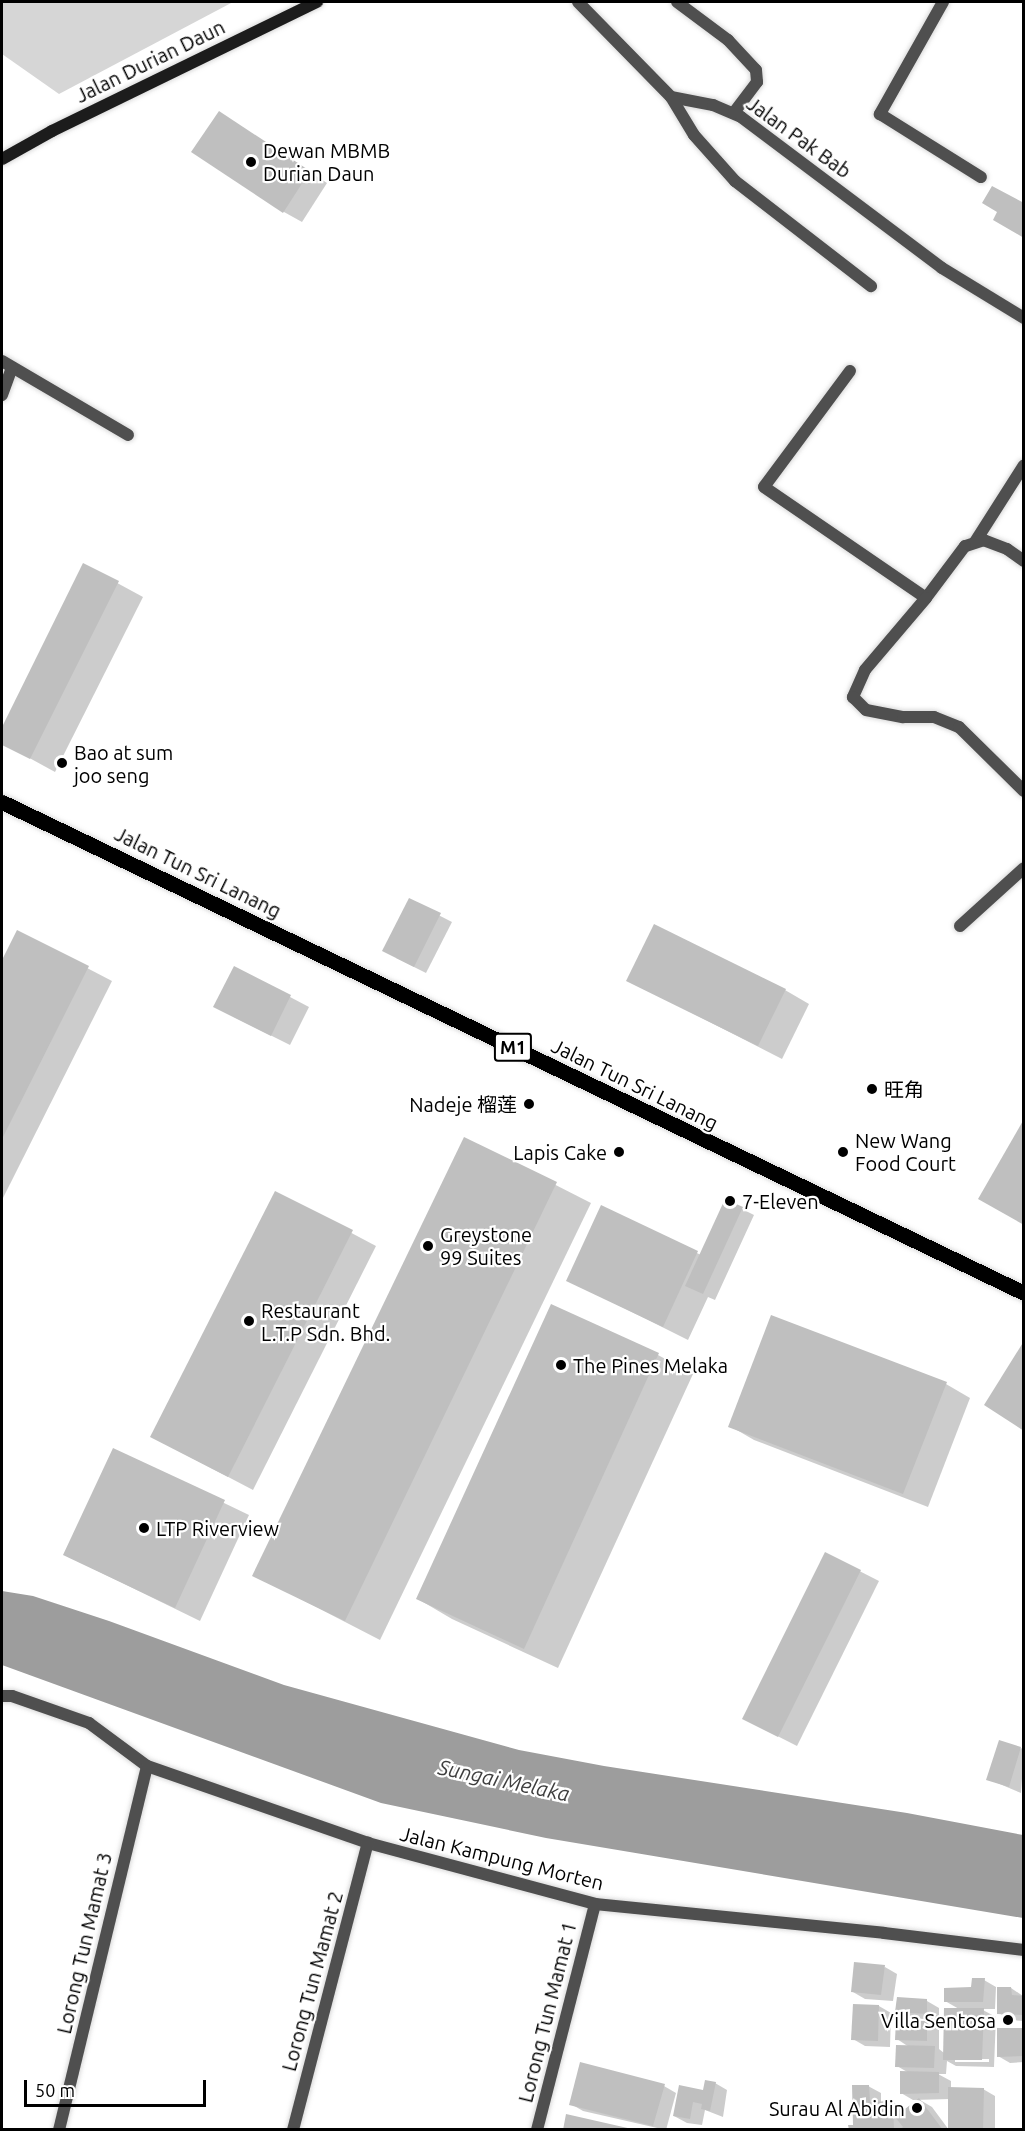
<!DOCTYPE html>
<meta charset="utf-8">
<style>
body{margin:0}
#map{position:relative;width:1025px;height:2131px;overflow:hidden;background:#fff;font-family:Ubuntu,"Noto Sans SC",sans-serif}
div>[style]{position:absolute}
.green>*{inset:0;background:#d6d6d6}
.water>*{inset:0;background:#9d9d9d}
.shadow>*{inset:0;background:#0003}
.building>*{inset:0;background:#bfbfbf}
.roads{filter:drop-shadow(0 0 2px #dbdbdb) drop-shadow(0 0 2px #dbdbdb)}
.street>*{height:12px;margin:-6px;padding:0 6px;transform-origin:6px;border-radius:6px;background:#4f4f4f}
.secondary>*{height:12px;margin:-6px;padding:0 6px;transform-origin:6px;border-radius:6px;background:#1c1c1c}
.primary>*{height:15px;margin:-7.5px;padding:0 7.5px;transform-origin:7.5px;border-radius:7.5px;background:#000}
.dots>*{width:16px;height:16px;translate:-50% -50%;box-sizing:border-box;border:3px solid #fff;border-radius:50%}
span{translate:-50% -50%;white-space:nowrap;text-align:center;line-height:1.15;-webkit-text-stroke:4.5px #fff;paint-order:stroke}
.shield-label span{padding:2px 4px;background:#fff;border:2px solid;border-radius:4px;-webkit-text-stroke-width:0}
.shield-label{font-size:18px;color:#000;font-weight:700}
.street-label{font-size:20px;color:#000}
.poi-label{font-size:20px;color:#000}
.left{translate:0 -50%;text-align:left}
.right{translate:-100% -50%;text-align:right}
.water-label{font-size:21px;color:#3e3e3e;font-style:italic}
.frame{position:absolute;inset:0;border:3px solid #000;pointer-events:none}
.scale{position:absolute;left:24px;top:2080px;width:182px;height:27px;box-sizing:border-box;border:3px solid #000;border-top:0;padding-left:8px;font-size:18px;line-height:21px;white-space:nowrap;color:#000;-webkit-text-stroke:4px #fff;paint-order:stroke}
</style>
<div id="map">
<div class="green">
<div style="clip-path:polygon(2px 2px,233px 2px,59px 94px,2px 54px)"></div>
</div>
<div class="water">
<div style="clip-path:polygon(2px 1591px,33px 1596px,109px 1621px,284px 1685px,519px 1750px,604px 1766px,907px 1813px,1023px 1835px,1023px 1918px,546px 1838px,381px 1803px,2px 1665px)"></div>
</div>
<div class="shadow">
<div style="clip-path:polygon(219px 113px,327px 183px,302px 222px,284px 212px)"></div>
<div style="clip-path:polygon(84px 565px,143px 597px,55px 772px,2px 743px,2px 731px)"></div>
<div style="clip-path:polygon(409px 900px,452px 922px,426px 973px,396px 958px)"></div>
<div style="clip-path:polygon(18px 932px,112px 981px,2px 1200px,2px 964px)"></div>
<div style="clip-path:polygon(235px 968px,309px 1007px,290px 1045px,234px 1017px)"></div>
<div style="clip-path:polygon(628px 980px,785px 990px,809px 1004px,782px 1059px)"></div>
<div style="clip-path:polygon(465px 1139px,591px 1203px,380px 1640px,254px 1575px)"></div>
<div style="clip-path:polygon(276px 1193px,376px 1246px,253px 1490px,152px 1437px)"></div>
<div style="clip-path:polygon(726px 1201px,754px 1215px,715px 1300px,708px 1297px,688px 1340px,568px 1280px,602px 1207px,701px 1255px)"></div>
<div style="clip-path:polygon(552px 1306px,658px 1355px,693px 1374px,558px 1668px,452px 1619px,418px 1599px)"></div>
<div style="clip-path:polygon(946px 1384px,970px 1398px,928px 1507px,754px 1440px,730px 1426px)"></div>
<div style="clip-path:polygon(114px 1450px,249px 1515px,200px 1621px,65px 1555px)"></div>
<div style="clip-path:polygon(826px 1554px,879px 1581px,797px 1746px,744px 1719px)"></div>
<div style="clip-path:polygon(1021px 1748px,1024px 1750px,1021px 1793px,988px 1779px)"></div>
<div style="clip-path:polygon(885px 1967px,897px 1974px,893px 2001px,865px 1999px,853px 1992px)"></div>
<div style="clip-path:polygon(evenodd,984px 1980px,996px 1987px,995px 2009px,981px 2009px,996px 2017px,994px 2067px,956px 2066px,947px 2061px,946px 2074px,938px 2074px,951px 2081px,951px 2089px,983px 2089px,995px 2096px,995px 2130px,949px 2130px,950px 2099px,913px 2100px,901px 2093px,909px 2073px,897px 2066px,909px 2047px,897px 2039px,926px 2022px,939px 2030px,939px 2049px,944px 2053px,959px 2009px,945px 2001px,972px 1989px,984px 1980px,955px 2059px,989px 2059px,989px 2062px,955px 2062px,955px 2059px)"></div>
<div style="clip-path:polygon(1011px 1988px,1023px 1996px,1024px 2021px,1011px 2020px,999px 2013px)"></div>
<div style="clip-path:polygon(898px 1998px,927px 2001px,939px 2008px,939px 2020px,909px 2018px,897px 2011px)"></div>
<div style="clip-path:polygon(879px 2006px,891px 2013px,890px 2047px,865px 2046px,853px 2039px)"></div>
<div style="clip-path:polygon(1024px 2029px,1024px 2062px,1010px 2063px,998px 2056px)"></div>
<div style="clip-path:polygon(715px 2083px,727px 2090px,723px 2117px,705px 2110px,702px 2125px,687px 2123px,674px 2116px)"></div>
<div style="clip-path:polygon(664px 2086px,676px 2093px,666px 2130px,583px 2111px,571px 2104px)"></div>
<div style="clip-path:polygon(868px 2086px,881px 2093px,881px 2103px,893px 2102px,905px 2109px,920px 2100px,932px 2107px,949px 2130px,850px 2130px,855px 2126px)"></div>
</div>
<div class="building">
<div style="clip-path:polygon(219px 111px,310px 171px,283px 213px,191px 152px)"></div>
<div style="clip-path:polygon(992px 186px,1024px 203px,1024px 238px,993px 220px,997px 212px,982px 203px)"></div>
<div style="clip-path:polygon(83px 563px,119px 581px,30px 759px,2px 745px,2px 727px)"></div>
<div style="clip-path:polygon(409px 898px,441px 913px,414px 967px,382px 951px)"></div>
<div style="clip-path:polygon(654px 924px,786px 989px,758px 1046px,626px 981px)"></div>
<div style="clip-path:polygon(17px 930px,89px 966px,2px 1139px,2px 960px)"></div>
<div style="clip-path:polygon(234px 966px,291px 995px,271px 1036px,213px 1007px)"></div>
<div style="clip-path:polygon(1024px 1119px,1024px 1225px,978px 1199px)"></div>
<div style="clip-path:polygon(464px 1137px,557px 1182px,345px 1621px,252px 1576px)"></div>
<div style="clip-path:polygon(275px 1191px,353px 1230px,228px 1477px,150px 1437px)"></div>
<div style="clip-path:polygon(725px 1199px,743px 1207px,703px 1294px,685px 1286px)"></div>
<div style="clip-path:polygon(601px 1205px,698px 1251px,663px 1327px,566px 1281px)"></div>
<div style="clip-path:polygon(551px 1304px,659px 1353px,524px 1649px,416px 1599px)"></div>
<div style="clip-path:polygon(771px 1315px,947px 1382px,903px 1494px,728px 1427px)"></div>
<div style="clip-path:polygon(1024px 1341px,1024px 1431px,984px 1405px)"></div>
<div style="clip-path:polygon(113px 1448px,225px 1500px,175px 1608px,63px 1555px)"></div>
<div style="clip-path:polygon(825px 1552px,861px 1570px,778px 1737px,742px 1719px)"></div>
<div style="clip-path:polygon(999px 1740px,1021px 1747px,1009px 1787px,986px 1780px)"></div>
<div style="clip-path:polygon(854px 1962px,885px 1965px,881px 1995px,851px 1992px)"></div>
<div style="clip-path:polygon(972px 1978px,985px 1978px,983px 2002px,944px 2002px,944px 1988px,971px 1987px)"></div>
<div style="clip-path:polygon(997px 1987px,1011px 1987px,1012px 1995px,1024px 1996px,1024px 2015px,997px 2014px)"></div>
<div style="clip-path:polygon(897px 1997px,927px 1999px,927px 2014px,895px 2012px)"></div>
<div style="clip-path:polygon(853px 2004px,879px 2005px,878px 2041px,851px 2040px)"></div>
<div style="clip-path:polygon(944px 2008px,984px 2008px,982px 2060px,943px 2060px)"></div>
<div style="clip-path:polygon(896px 2020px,927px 2021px,927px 2041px,895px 2040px)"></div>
<div style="clip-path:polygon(997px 2028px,1024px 2028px,1024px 2056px,997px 2057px)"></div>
<div style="clip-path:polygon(896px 2045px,935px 2046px,934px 2068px,895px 2067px)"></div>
<div style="clip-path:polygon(580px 2062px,665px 2084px,653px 2126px,569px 2105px)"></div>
<div style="clip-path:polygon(900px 2071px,939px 2072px,939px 2093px,900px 2094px)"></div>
<div style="clip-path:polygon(705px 2080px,716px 2082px,710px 2111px,701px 2109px,702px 2104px,693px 2102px,690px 2119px,673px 2116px,679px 2085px,703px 2090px)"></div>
<div style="clip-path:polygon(852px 2085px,869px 2085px,870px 2102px,893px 2101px,894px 2130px,849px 2130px,848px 2125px,853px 2125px)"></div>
<div style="clip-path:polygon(948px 2087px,984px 2088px,983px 2130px,948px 2130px)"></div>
<div style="clip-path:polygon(919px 2098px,943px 2130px,899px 2130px,903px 2127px,895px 2117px)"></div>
<div style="clip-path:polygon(566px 2114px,632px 2129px,632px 2130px,563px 2130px)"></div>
</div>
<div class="roads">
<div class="street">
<div style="left:578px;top:2px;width:133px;rotate:45.6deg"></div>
<div style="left:671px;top:97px;width:43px;rotate:10.8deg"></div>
<div style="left:713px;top:105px;width:30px;rotate:23deg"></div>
<div style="left:741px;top:117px;width:251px;rotate:36.9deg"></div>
<div style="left:942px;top:268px;width:96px;rotate:31.4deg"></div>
<div style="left:677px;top:2px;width:64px;rotate:36.7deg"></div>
<div style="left:728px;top:40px;width:41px;rotate:47deg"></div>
<div style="left:756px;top:70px;width:12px;rotate:85deg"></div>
<div style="left:757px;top:82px;width:39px;rotate:127deg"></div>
<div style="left:943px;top:2px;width:129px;rotate:119.4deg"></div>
<div style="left:880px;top:114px;width:119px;rotate:32deg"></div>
<div style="left:671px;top:97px;width:44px;rotate:58.8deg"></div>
<div style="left:694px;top:135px;width:62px;rotate:48.3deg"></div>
<div style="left:735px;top:181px;width:172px;rotate:37.7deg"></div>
<div style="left:2px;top:361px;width:146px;rotate:30.4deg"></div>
<div style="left:850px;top:371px;width:144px;rotate:126.6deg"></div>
<div style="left:764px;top:487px;width:196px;rotate:34.4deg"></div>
<div style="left:2px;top:395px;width:29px;rotate:-70deg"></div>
<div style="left:975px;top:542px;width:91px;rotate:-57.5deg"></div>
<div style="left:1024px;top:561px;width:21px;rotate:-145deg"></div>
<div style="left:1007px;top:549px;width:25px;rotate:-159deg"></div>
<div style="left:984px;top:540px;width:20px;rotate:162deg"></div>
<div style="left:965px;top:546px;width:65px;rotate:126.9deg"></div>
<div style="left:926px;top:598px;width:94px;rotate:130.3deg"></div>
<div style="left:865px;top:670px;width:30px;rotate:114deg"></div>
<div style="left:853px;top:697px;width:18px;rotate:45deg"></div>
<div style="left:866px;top:710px;width:38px;rotate:11deg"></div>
<div style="left:903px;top:717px;width:31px"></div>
<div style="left:934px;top:717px;width:27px;rotate:22deg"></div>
<div style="left:959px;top:727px;width:91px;rotate:44.6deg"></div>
<div style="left:960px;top:926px;width:86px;rotate:-42.2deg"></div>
<div style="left:2px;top:1696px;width:10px"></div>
<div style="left:12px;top:1696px;width:82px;rotate:19.3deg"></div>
<div style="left:89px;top:1723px;width:72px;rotate:36.6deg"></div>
<div style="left:147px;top:1766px;width:234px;rotate:19.2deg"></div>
<div style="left:368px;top:1843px;width:235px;rotate:15deg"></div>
<div style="left:595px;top:1904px;width:290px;rotate:5.7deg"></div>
<div style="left:884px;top:1933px;width:141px;rotate:6.9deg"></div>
<div style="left:59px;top:2130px;width:374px;rotate:-76.4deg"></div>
<div style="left:293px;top:2130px;width:297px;rotate:-75.4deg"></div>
<div style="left:537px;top:2130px;width:233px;rotate:-75.6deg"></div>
</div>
<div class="secondary">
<div style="left:2px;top:159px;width:57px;rotate:-29.2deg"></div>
<div style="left:52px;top:131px;width:295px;rotate:-26deg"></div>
</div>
<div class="primary">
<div style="left:2px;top:802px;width:1134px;rotate:25.66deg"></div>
</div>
</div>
<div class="dots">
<div style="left:251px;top:162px;background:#000"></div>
<div style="left:62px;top:763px;background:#000"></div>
<div style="left:872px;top:1089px;background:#000"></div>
<div style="left:529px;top:1104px;background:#000"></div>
<div style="left:619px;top:1152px;background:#000"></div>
<div style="left:843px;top:1152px;background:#000"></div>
<div style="left:730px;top:1201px;background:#000"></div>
<div style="left:428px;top:1246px;background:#000"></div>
<div style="left:249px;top:1321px;background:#000"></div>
<div style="left:561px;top:1365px;background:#000"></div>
<div style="left:144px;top:1528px;background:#000"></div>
<div style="left:1008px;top:2020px;background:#000"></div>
<div style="left:917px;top:2108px;background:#000"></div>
</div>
<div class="shield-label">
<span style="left:513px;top:1047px">M1</span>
</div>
<div class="street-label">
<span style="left:150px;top:61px;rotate:-26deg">Jalan Durian Daun</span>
<span style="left:799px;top:137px;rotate:36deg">Jalan Pak Bab</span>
<span style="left:198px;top:872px;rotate:26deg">Jalan Tun Sri Lanang</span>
<span style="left:635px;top:1084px;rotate:26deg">Jalan Tun Sri Lanang</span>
<span style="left:502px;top:1858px;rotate:14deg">Jalan Kampung Morten</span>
<span style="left:84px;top:1943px;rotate:-77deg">Lorong Tun Mamat 3</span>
<span style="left:312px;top:1981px;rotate:-75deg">Lorong Tun Mamat 2</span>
<span style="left:547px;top:2012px;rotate:-76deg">Lorong Tun Mamat 1</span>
</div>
<div class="poi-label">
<span class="left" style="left:263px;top:162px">Dewan MBMB<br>Durian Daun</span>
<span class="left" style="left:74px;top:764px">Bao at sum<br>joo seng</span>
<span class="left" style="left:884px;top:1089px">旺角</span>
<span class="right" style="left:517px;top:1104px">Nadeje 榴莲</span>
<span class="left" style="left:855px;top:1152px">New Wang<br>Food Court</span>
<span class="right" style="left:607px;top:1152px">Lapis Cake</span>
<span class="left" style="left:742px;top:1201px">7-Eleven</span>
<span class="left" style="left:440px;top:1246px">Greystone<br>99 Suites</span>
<span class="left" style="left:261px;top:1322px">Restaurant<br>L.T.P Sdn. Bhd.</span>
<span class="left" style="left:573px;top:1365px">The Pines Melaka</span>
<span class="left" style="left:156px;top:1528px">LTP Riverview</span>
<span class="right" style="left:996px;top:2020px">Villa Sentosa</span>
<span class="right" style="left:905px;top:2108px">Surau Al Abidin</span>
</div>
<div class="water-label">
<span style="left:504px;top:1780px;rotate:12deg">Sungai Melaka</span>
</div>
<div class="frame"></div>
<div class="scale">50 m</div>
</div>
